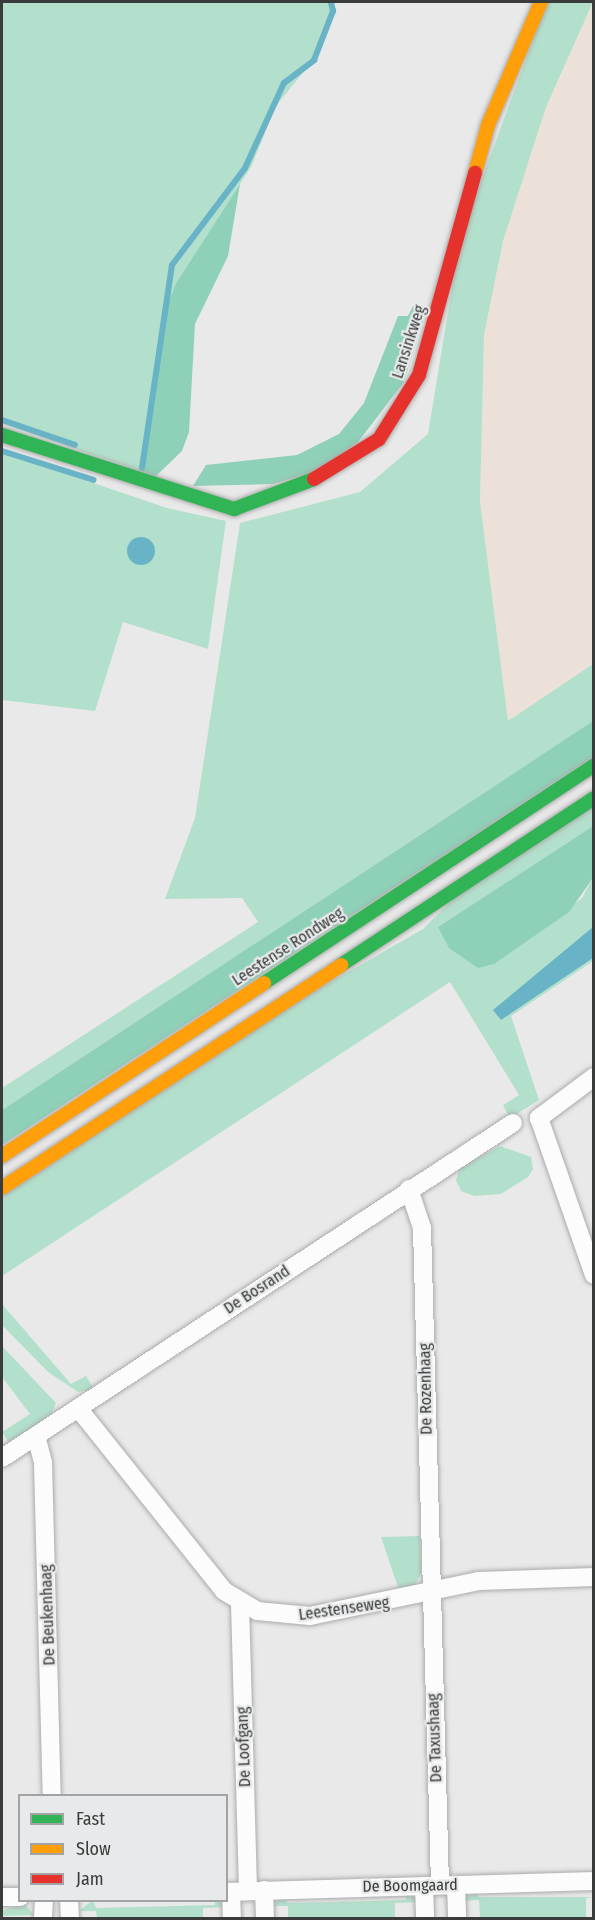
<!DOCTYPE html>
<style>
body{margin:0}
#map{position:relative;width:595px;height:1920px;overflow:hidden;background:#e9e9e9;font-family:"Fira Sans Condensed",sans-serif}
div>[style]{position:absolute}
.industrial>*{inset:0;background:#ece1d8}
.green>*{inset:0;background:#b3e0cc}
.forest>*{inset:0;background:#8ed1b8}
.water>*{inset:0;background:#69b3c7}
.round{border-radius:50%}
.stream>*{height:6px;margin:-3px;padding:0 3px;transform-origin:3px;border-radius:3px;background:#69b3c7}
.roads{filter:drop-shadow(0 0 2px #ababab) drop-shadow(0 0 2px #ababab)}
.street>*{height:18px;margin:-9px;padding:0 9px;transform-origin:9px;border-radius:9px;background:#fcfcfc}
.fast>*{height:14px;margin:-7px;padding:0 7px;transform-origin:7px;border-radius:7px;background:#30b455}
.slow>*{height:14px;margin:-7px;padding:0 7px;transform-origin:7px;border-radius:7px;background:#ff9f0a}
.jam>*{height:14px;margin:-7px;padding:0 7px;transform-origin:7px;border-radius:7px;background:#e5322d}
span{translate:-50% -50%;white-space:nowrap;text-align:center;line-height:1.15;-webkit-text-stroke:4.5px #e8e9ea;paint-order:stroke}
.street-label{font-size:16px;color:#3a3b3b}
.frame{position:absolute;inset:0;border:3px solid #3a3b3b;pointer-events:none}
.legend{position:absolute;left:18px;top:1794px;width:210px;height:108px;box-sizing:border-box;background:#e8e9ea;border:2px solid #a2a3a4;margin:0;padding:8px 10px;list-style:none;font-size:18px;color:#3a3b3b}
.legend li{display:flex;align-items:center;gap:12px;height:30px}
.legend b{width:30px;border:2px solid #a2a3a4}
</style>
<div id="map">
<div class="industrial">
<div style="clip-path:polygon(593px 2px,593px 664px,508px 722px,480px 502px,484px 335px,503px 241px,546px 107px)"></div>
</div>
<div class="green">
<div style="clip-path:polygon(2px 2px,332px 2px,336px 9px,317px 55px,276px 106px,251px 167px,176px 283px,164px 313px,140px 471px,2px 424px)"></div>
<div style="clip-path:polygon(547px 2px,593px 2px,546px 107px,503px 241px,484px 335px,480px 502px,508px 721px,593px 664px,593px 721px,2px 1110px,2px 1088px,258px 922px,242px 898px,165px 899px,195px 818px,240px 523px,360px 492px,428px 434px,460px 239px)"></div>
<div style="clip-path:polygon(2px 452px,167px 508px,226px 521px,208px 649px,123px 622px,95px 711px,2px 700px)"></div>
<div style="clip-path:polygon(593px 807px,593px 826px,438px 927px,514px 950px,582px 898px,593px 878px,593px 961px,511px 1016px,539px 1100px,510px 1118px,503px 1105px,519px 1095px,450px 982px,2px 1276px,2px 1196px,303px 998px,423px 929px,453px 899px)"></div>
<div style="clip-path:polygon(500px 1146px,531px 1157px,533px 1169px,528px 1177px,501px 1194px,474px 1196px,461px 1191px,456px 1180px,460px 1168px)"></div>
<div style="clip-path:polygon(2px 1304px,71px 1384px,86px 1376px,94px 1389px,78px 1392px,48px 1372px,2px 1325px)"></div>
<div style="clip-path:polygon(2px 1346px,56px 1403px,51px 1415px,9px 1443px,2px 1432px,30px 1414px,2px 1377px)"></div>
<div style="clip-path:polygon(420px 1536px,421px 1574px,413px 1589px,400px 1593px,381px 1537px)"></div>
<div style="clip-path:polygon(478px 1890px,478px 1897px,593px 1897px,586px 1898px,586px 1918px,480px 1918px,479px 1900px,461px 1901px)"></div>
<div style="clip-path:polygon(406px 1892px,422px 1902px,395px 1903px,395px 1918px,288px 1918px,288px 1906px,270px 1906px,287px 1895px,287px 1903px,331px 1902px,406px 1900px)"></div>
<div style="clip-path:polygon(93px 1900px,96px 1908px,215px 1905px,215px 1900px,230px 1907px,203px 1908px,203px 1918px,97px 1918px,96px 1911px,79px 1911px)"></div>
<div style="clip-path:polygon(24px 1903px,34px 1915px,2px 1916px,2px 1911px)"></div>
</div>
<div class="forest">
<div style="clip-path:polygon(240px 184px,228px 256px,195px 324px,189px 432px,182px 451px,156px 476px,140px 471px,164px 313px,176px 283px)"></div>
<div style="clip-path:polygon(413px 306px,427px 307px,404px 382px,358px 442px,319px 470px,273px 484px,193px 486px,206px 465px,297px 455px,339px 434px,364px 403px,398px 316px,408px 316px)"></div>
<div style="clip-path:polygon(593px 721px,593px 757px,2px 1145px,2px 1110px)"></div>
<div style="clip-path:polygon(593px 826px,593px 878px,569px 912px,494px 964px,478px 968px,449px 948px,438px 927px)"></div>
</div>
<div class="water">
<div class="round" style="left:127px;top:537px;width:28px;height:28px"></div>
<div style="clip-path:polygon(593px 927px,593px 958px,501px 1020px,493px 1010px)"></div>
</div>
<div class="stream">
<div style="left:2px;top:420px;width:77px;rotate:18.9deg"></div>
<div style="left:2px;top:451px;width:96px;rotate:17.5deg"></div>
<div style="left:142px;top:468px;width:205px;rotate:-81.6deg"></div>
<div style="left:172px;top:265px;width:121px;rotate:-53deg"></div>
<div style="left:245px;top:168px;width:94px;rotate:-65.4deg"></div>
<div style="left:284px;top:83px;width:38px;rotate:-37deg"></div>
<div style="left:314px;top:60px;width:53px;rotate:-68.8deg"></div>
<div style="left:333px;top:11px;width:9px;rotate:-103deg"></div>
</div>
<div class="roads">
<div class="street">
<div style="left:594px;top:1077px;width:69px;rotate:143.3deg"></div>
<div style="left:539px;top:1118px;width:166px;rotate:70.7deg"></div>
<div style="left:409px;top:1189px;width:41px;rotate:71.6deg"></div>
<div style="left:422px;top:1228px;width:657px;rotate:88.43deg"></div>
<div style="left:78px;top:1408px;width:234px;rotate:51.4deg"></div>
<div style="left:224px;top:1591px;width:39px;rotate:31deg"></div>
<div style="left:257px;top:1611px;width:53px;rotate:5.4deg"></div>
<div style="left:310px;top:1616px;width:173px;rotate:-11.7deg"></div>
<div style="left:479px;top:1581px;width:115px;rotate:-2deg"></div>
<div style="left:36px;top:1436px;width:28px;rotate:75deg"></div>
<div style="left:43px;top:1463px;width:333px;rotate:88.5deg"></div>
<div style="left:2px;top:1458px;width:611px;rotate:-33.25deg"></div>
<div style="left:240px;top:1603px;width:288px;rotate:88.4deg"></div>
<div style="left:456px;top:1885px;width:33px;rotate:88deg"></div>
<div style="left:424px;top:1886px;width:32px;rotate:88deg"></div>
<div style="left:264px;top:1890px;width:28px;rotate:88deg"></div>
<div style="left:226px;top:1892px;width:368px;rotate:-1.7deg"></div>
<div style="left:231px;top:1892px;width:26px;rotate:88deg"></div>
<div style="left:2px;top:1897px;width:18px"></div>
<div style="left:69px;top:1900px;width:18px;rotate:87deg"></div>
<div style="left:43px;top:1918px;width:18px;rotate:-87deg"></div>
</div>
<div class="fast">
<div style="left:2px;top:435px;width:244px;rotate:17.7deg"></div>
<div style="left:234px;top:509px;width:85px;rotate:-20.6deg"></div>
<div style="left:341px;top:965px;width:303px;rotate:-33.4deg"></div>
<div style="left:264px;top:983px;width:396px;rotate:-33.4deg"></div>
</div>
<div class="slow">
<div style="left:475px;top:173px;width:50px;rotate:-74.8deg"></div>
<div style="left:488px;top:125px;width:134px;rotate:-66.7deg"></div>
<div style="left:2px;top:1156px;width:314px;rotate:-33.4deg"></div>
<div style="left:2px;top:1188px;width:406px;rotate:-33.3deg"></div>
</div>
<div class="jam">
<div style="left:314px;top:479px;width:76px;rotate:-31.6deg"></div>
<div style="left:379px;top:439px;width:75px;rotate:-58deg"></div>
<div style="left:419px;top:375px;width:210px;rotate:-74.5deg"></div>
</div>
</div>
<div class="street-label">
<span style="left:409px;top:342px;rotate:-72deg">Lansinkweg</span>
<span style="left:288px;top:947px;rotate:-33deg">Leestense Rondweg</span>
<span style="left:257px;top:1290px;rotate:-33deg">De Bosrand</span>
<span style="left:426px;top:1389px;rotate:-91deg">De Rozenhaag</span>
<span style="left:344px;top:1609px;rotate:-8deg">Leestenseweg</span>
<span style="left:48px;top:1615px;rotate:-92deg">De Beukenhaag</span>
<span style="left:435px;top:1738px;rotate:-92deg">De Taxushaag</span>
<span style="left:244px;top:1747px;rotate:-92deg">De Loofgang</span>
<span style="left:410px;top:1886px;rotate:-1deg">De Boomgaard</span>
</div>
<div class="frame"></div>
<ul class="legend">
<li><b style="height:8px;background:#30b455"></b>Fast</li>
<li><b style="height:8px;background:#ff9f0a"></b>Slow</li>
<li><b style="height:8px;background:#e5322d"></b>Jam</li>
</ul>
</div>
